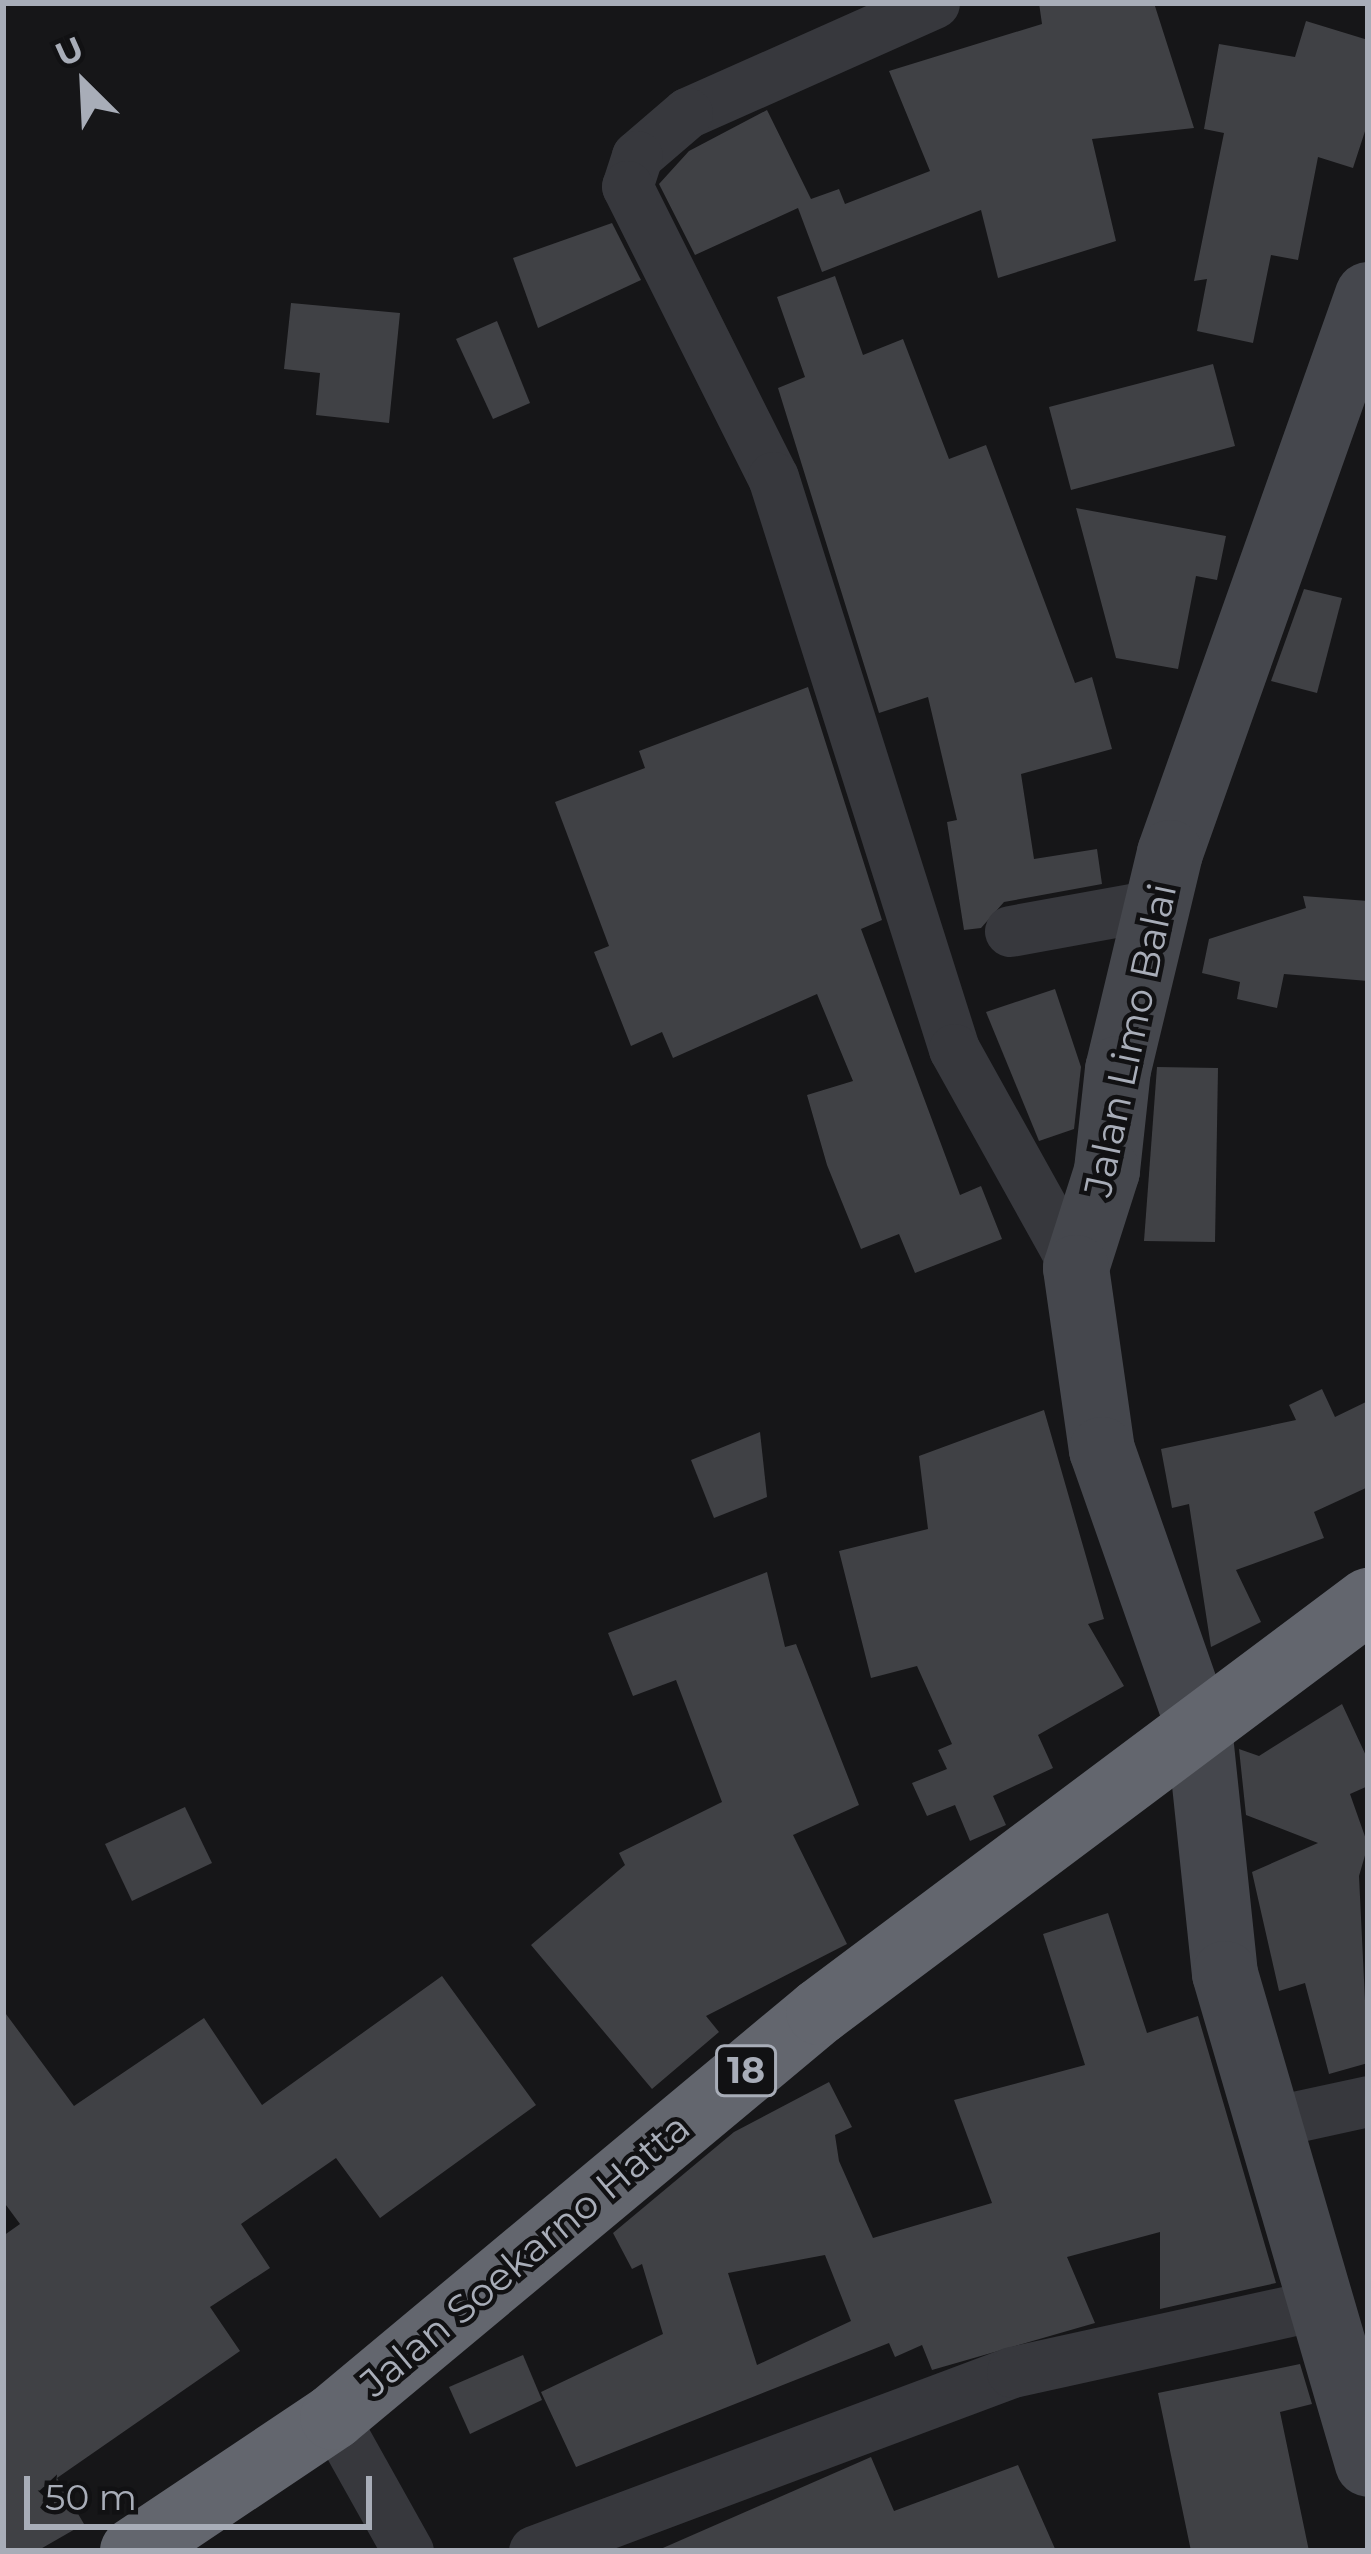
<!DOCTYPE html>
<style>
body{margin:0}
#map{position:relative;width:1371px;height:2554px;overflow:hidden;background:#161618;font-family:Montserrat,sans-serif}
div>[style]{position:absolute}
.building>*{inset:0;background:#404145}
.street>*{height:51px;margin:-25.5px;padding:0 25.5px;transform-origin:25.5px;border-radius:25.5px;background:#37383d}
.secondary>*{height:66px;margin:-33px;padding:0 33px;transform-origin:33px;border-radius:33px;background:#45474d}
.highway>*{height:66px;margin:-33px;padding:0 33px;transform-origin:33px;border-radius:33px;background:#63666e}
span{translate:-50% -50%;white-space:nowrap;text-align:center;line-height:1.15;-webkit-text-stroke:9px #111113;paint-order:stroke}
.shield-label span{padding:3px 9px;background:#111113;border:3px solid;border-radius:9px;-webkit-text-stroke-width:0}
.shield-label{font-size:36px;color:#a8adb8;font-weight:700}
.street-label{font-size:39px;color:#a8adb8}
.frame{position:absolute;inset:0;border:6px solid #a8adb8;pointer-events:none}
.north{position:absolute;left:24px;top:24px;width:120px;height:120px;-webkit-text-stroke:9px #111113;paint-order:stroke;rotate:336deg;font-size:33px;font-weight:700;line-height:48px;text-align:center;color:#a8adb8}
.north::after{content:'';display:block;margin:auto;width:42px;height:54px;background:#a8adb8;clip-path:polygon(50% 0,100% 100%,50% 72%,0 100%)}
.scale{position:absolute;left:24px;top:2476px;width:348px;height:54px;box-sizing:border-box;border:6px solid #a8adb8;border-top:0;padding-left:15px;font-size:36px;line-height:42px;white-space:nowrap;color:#a8adb8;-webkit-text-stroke:9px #111113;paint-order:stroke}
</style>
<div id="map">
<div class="building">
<div style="clip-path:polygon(1039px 3px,1154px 3px,1194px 128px,1092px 139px,1116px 241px,998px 278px,981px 210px,822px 272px,798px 208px,695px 255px,659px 184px,689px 151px,767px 110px,811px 199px,839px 189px,845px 204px,930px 171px,889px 71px,1042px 24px)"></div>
<div style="clip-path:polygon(1306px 21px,1368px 40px,1368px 122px,1353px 168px,1318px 157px,1298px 260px,1271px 255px,1253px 343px,1197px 331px,1207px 279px,1194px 281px,1224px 133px,1204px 129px,1219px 44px,1295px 57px)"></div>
<div style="clip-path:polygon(612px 223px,641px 280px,538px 328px,513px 258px)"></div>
<div style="clip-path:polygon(835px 276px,863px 355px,903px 339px,949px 459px,986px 445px,1075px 683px,1092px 677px,1112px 749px,1021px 774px,1034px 859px,1097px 849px,1102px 884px,1004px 902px,981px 928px,964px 930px,947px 822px,957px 820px,928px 697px,879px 713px,778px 388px,805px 377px,777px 297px)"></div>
<div style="clip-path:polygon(291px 303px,400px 313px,389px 423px,316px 415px,320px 373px,284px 369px)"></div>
<div style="clip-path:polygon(497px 321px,530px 403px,493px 419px,456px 339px)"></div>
<div style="clip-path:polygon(1213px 364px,1235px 446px,1071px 490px,1049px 407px)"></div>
<div style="clip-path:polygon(1076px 508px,1226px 536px,1217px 580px,1196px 576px,1178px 669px,1116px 658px)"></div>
<div style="clip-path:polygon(1304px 589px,1342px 598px,1317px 693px,1271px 681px)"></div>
<div style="clip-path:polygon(808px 687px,882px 920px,861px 929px,960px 1195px,981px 1186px,1002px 1239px,915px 1273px,899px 1234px,861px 1249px,827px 1165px,807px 1095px,853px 1081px,817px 994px,673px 1058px,662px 1032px,631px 1046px,594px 952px,609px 946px,555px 802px,645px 768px,639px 751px)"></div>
<div style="clip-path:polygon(1303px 896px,1368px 901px,1368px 981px,1284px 974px,1277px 1008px,1237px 999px,1240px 982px,1202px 973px,1209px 939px,1306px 908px)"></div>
<div style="clip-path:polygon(1055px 989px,1081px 1067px,1074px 1129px,1039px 1141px,986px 1012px)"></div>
<div style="clip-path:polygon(1157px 1067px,1218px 1068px,1215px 1242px,1144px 1241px)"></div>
<div style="clip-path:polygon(1322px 1389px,1335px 1417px,1368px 1401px,1368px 1487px,1314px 1512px,1324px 1538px,1236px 1570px,1261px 1622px,1211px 1647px,1189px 1504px,1172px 1508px,1161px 1449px,1296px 1420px,1289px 1405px)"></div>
<div style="clip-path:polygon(1044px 1410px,1104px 1619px,1088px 1624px,1124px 1686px,1038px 1735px,1053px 1768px,993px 1796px,1006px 1825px,970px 1841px,955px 1805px,927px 1816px,912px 1783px,947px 1769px,938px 1750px,952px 1744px,917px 1666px,871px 1678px,839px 1551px,928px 1529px,919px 1456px)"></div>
<div style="clip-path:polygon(760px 1432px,767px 1497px,714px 1518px,691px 1460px)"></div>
<div style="clip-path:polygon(767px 1572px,785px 1647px,796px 1644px,859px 1805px,793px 1835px,847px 1944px,706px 2016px,719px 2032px,652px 2089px,531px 1945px,625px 1865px,619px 1853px,722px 1802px,676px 1680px,633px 1696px,608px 1633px)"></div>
<div style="clip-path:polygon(1342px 1704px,1368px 1760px,1368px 1786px,1350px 1794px,1368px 1845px,1359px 1876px,1368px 2063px,1329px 2074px,1305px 1983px,1279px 1991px,1252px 1872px,1318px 1843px,1246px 1815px,1239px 1749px,1259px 1756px)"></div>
<div style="clip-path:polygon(185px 1807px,212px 1863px,132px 1901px,105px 1844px)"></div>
<div style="clip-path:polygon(evenodd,1108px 1913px,1147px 2033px,1198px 2016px,1276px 2283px,1160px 2309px,1160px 2232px,1067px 2257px,1095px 2323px,932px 2370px,922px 2345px,895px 2357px,889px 2343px,576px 2467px,541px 2392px,663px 2334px,642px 2264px,632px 2269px,613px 2233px,734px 2132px,829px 2082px,852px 2127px,835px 2135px,839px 2161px,873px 2238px,992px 2203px,954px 2100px,1085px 2065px,1043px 1934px,1108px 1913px,825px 2255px,851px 2321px,757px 2365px,728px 2273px,825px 2255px)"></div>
<div style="clip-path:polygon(442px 1976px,536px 2105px,380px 2218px,336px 2158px,241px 2224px,270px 2268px,210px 2307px,240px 2351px,57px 2478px,84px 2524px,37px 2551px,3px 2551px,3px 2236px,20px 2224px,3px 2201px,3px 2010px,74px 2106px,204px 2018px,262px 2105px)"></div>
<div style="clip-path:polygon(523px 2355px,542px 2400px,470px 2434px,449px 2387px)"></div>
<div style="clip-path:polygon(1300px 2364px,1312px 2404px,1280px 2412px,1309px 2551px,1191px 2551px,1158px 2393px)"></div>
<div style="clip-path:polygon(871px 2457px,894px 2511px,1018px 2465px,1056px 2551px,656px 2551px)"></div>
</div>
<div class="street">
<div style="left:934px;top:3px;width:270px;rotate:156deg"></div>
<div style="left:687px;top:113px;width:66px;rotate:139.3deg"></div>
<div style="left:637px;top:156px;width:32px;rotate:108deg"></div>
<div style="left:627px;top:186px;width:326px;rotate:63.4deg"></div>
<div style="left:773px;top:477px;width:600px;rotate:72.44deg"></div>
<div style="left:954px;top:1049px;width:251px;rotate:60.9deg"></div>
<div style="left:1010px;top:931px;width:151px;rotate:-10.3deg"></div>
<div style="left:1267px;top:2123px;width:103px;rotate:-12.3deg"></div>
<div style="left:333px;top:2417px;width:154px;rotate:60.8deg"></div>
<div style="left:534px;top:2551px;width:510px;rotate:-20.53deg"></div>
<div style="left:1012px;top:2372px;width:311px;rotate:-12.4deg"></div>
</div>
<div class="secondary">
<div style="left:1368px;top:295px;width:592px;rotate:109.54deg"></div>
<div style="left:1170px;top:853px;width:222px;rotate:103.5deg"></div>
<div style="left:1118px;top:1069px;width:103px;rotate:96.2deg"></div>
<div style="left:1107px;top:1171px;width:102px;rotate:107.7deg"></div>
<div style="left:1076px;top:1268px;width:184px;rotate:81.9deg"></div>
<div style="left:1102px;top:1450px;width:293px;rotate:70.7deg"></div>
<div style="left:1199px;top:1727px;width:248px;rotate:84deg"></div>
<div style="left:1225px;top:1974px;width:510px;rotate:73.73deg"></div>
</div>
<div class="highway">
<div style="left:133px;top:2551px;width:241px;rotate:-33.8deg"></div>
<div style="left:333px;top:2417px;width:633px;rotate:-39.81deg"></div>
<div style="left:819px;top:2012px;width:686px;rotate:-36.82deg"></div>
</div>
<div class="shield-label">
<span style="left:746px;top:2071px">18</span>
</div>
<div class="street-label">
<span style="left:1130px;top:1040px;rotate:-78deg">Jalan Limo Balai</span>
<span style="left:525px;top:2255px;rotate:-40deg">Jalan Soekarno Hatta</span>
</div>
<div class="frame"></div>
<div class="north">U</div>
<div class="scale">50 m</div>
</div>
